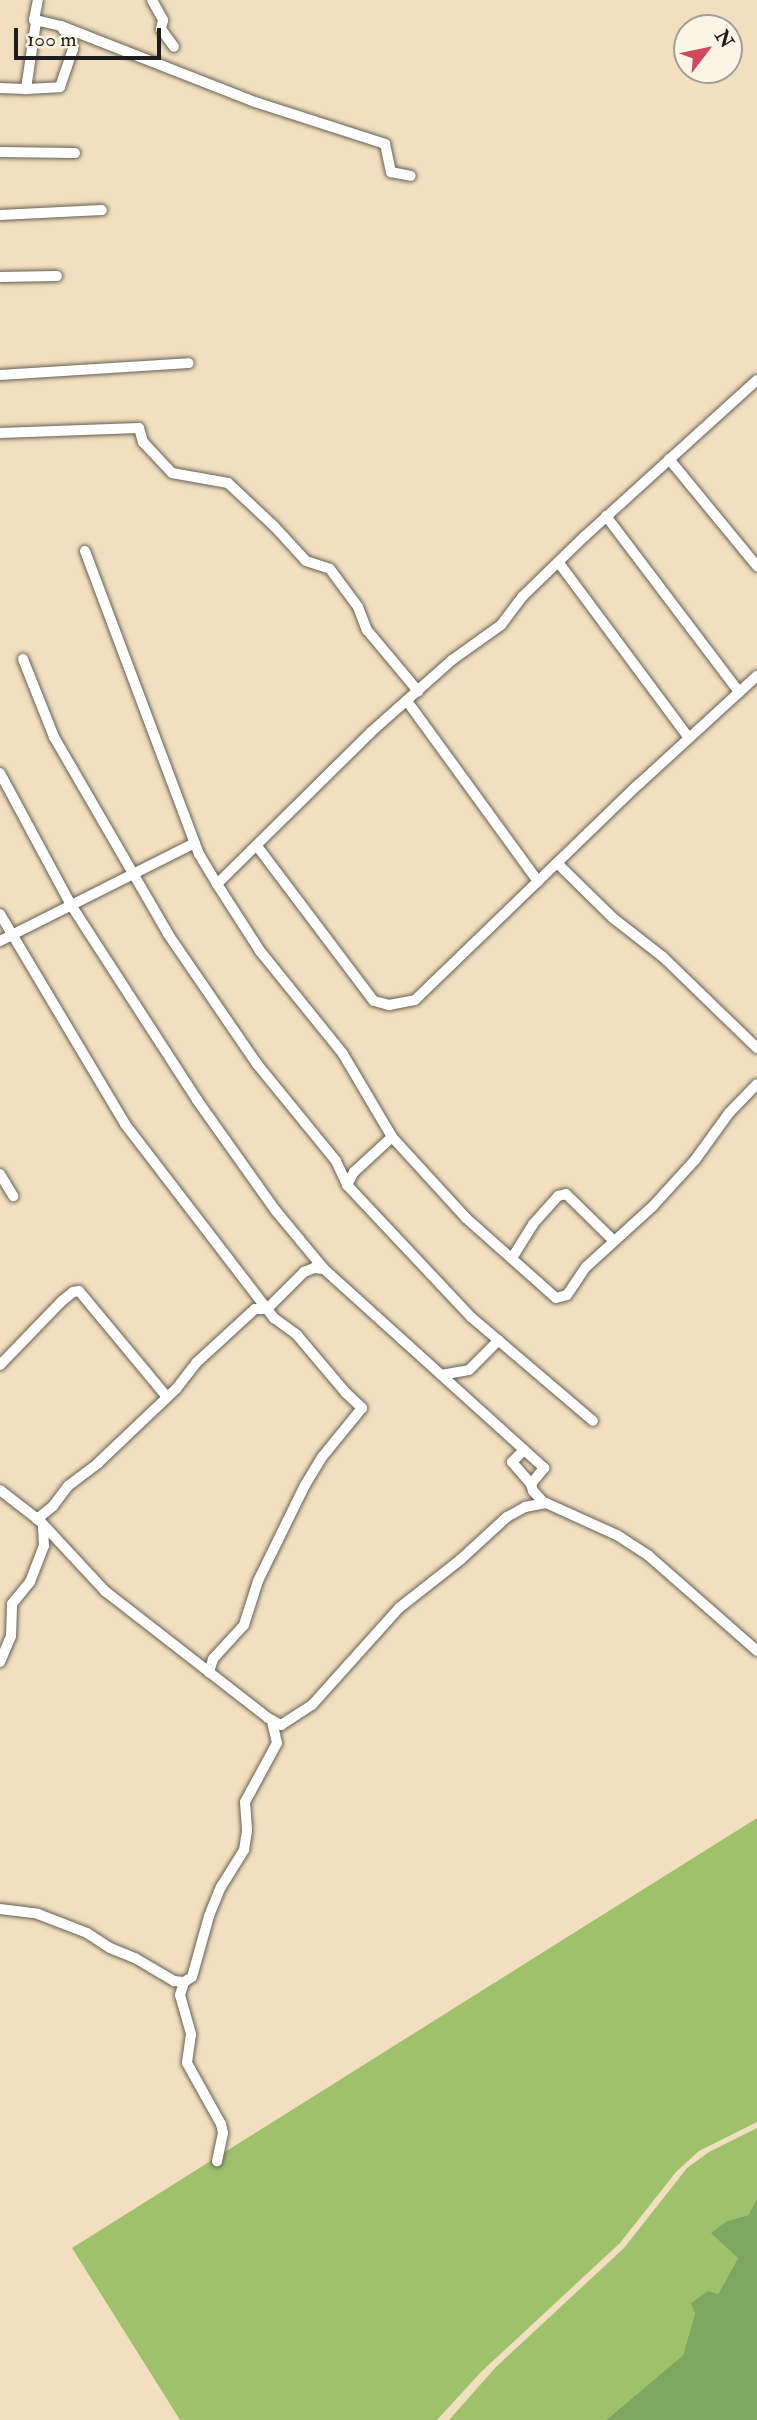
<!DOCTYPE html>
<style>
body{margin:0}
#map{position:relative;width:757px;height:2420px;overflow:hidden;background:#f1dfbf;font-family:"IM FELL Double Pica",serif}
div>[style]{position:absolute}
.green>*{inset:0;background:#9fc16b}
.forest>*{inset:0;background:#7fa75f}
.roads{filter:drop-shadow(0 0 2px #676055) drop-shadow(0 0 2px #676055)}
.street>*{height:10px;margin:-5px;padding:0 5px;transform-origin:5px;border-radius:5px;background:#fff}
span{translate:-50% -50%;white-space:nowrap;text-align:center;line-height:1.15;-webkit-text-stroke:6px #fcf5e5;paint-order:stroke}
.north{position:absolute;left:673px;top:14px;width:70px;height:70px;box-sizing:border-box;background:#fcf5e5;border:2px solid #a29e95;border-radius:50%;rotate:58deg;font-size:19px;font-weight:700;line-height:28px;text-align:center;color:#1c1c1c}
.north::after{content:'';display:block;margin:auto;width:24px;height:32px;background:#d1495b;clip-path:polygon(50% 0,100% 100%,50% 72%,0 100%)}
.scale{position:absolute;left:14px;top:28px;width:147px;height:32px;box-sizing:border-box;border:4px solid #1c1c1c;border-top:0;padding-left:9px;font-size:21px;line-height:24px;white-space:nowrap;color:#1c1c1c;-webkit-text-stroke:5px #fcf5e5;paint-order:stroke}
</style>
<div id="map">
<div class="green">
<div style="clip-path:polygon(757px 1818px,757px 2122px,699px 2151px,676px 2172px,620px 2243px,481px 2372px,437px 2420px,180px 2420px,72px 2248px)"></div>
<div style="clip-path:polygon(757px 2128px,757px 2199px,748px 2215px,727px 2221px,738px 2258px,718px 2294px,695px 2313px,683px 2355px,606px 2420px,449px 2420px,496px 2367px,624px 2248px,687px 2168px,709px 2152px)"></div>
</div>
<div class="forest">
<div style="clip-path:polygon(757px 2199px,757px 2420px,606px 2420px,683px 2355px,695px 2313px,691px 2303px,708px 2291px,718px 2294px,738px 2258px,711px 2233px,727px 2221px,748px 2215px)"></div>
</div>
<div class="roads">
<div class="street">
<div style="left:152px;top:0;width:23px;rotate:61deg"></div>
<div style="left:163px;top:20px;width:9px;rotate:103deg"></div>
<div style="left:161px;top:29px;width:22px;rotate:54deg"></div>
<div style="left:36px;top:22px;width:68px;rotate:98.5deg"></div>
<div style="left:26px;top:89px;width:34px;rotate:-3deg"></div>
<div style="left:60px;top:87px;width:40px;rotate:-71.1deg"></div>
<div style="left:73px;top:49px;width:7px;rotate:-98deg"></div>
<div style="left:72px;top:42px;width:19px;rotate:-125deg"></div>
<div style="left:61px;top:26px;width:28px;rotate:-167deg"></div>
<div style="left:34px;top:20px;width:20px;rotate:-79deg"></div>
<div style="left:61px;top:26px;width:208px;rotate:21.4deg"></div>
<div style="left:255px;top:102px;width:137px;rotate:17.9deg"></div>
<div style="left:385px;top:144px;width:29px;rotate:78deg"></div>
<div style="left:391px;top:172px;width:20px;rotate:11deg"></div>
<div style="left:0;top:88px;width:26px;rotate:2deg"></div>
<div style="left:0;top:152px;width:75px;rotate:0.8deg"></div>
<div style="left:0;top:215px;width:102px;rotate:-2.8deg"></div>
<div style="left:0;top:277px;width:57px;rotate:-1deg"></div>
<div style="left:0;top:375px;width:189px;rotate:-3.6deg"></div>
<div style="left:0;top:433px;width:139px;rotate:-2.1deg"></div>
<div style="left:139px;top:428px;width:15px;rotate:74deg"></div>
<div style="left:143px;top:442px;width:42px;rotate:46.9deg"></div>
<div style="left:172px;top:473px;width:57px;rotate:10.1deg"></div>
<div style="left:228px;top:483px;width:63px;rotate:43.1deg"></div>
<div style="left:274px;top:526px;width:47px;rotate:47.6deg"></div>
<div style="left:306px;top:561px;width:25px;rotate:18deg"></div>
<div style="left:330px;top:569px;width:47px;rotate:53.6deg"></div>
<div style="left:358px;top:607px;width:25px;rotate:69deg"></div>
<div style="left:367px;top:630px;width:80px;rotate:50.1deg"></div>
<div style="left:669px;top:459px;width:139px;rotate:50.6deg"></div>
<div style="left:606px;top:516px;width:221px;rotate:52.9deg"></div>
<div style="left:85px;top:551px;width:324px;rotate:69.4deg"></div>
<div style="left:199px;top:854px;width:35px;rotate:59deg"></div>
<div style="left:217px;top:884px;width:80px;rotate:57.3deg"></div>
<div style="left:260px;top:951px;width:132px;rotate:51.1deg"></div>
<div style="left:343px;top:1054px;width:96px;rotate:59.4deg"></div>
<div style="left:392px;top:1137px;width:110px;rotate:47.6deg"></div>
<div style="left:466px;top:1218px;width:120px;rotate:41.6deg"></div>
<div style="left:556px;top:1298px;width:11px;rotate:-15deg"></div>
<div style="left:567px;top:1295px;width:34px;rotate:-56deg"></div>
<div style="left:586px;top:1267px;width:91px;rotate:-42.3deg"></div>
<div style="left:653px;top:1206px;width:62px;rotate:-47.6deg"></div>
<div style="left:695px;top:1160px;width:58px;rotate:-54.1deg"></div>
<div style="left:729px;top:1113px;width:40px;rotate:-46deg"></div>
<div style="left:559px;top:563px;width:218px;rotate:53.4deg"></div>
<div style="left:23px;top:659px;width:84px;rotate:68.3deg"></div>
<div style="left:54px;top:737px;width:228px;rotate:59.9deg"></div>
<div style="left:168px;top:934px;width:158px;rotate:55.6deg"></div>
<div style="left:257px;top:1064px;width:125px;rotate:50.8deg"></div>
<div style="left:336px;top:1161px;width:26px;rotate:65deg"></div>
<div style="left:347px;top:1185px;width:181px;rotate:46.8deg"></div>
<div style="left:471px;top:1317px;width:160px;rotate:40.4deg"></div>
<div style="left:407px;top:701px;width:223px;rotate:54deg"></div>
<div style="left:0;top:773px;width:150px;rotate:61.7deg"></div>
<div style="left:71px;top:905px;width:232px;rotate:57.1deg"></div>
<div style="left:197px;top:1100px;width:136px;rotate:54.6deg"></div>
<div style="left:276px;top:1211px;width:75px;rotate:50.4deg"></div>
<div style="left:324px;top:1269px;width:297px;rotate:42.1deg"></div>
<div style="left:544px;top:1468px;width:21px;rotate:129deg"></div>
<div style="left:531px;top:1484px;width:7px;rotate:74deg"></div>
<div style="left:533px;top:1491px;width:16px;rotate:47deg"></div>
<div style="left:257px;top:846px;width:194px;rotate:53deg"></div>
<div style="left:374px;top:1001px;width:16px;rotate:15deg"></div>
<div style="left:389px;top:1005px;width:26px;rotate:-11deg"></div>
<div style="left:415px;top:1000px;width:311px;rotate:-44deg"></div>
<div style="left:639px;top:784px;width:160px;rotate:-42.5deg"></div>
<div style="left:557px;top:863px;width:78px;rotate:44.5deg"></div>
<div style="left:613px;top:918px;width:63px;rotate:38deg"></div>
<div style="left:663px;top:957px;width:131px;rotate:44.1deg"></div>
<div style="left:217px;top:884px;width:216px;rotate:-44.6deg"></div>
<div style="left:371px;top:732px;width:108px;rotate:-41.6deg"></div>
<div style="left:452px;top:660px;width:60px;rotate:-35.5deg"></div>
<div style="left:501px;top:625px;width:36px;rotate:-53deg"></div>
<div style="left:523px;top:596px;width:86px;rotate:-44.1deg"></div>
<div style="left:585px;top:536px;width:232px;rotate:-42.2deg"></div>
<div style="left:0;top:914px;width:244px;rotate:59.2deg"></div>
<div style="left:125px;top:1124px;width:245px;rotate:52.5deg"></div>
<div style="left:274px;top:1318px;width:29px;rotate:36deg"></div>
<div style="left:297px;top:1335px;width:76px;rotate:49.8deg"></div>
<div style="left:346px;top:1393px;width:22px;rotate:43deg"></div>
<div style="left:362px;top:1408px;width:63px;rotate:129.2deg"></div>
<div style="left:322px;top:1457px;width:33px;rotate:121deg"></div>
<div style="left:305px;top:1485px;width:107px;rotate:116.1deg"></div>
<div style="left:258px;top:1581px;width:46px;rotate:107.7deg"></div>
<div style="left:244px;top:1625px;width:46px;rotate:132.4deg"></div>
<div style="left:213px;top:1659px;width:14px;rotate:107deg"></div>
<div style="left:0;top:941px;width:218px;rotate:-26.7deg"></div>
<div style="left:0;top:1174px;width:26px;rotate:59deg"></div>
<div style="left:347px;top:1185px;width:15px;rotate:-62deg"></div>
<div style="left:354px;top:1172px;width:52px;rotate:-42.6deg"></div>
<div style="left:512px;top:1258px;width:40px;rotate:-58deg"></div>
<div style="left:533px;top:1224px;width:38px;rotate:-48deg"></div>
<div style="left:558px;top:1196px;width:8px;rotate:-14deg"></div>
<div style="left:566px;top:1194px;width:67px;rotate:44.4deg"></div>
<div style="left:0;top:1365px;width:89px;rotate:-45.9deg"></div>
<div style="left:62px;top:1301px;width:14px;rotate:-39deg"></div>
<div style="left:73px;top:1292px;width:6px;rotate:-9deg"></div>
<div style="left:79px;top:1291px;width:138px;rotate:50.3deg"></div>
<div style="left:441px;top:1375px;width:28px;rotate:-10deg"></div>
<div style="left:469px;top:1370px;width:42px;rotate:-45deg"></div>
<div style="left:524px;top:1450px;width:17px;rotate:135deg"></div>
<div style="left:512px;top:1462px;width:29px;rotate:49deg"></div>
<div style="left:0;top:1490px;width:51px;rotate:37.8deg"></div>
<div style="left:40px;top:1521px;width:96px;rotate:47.1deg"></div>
<div style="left:105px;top:1591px;width:207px;rotate:37.9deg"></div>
<div style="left:268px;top:1718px;width:15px;rotate:28deg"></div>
<div style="left:281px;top:1725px;width:37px;rotate:-33deg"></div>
<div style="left:312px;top:1705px;width:130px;rotate:-48.1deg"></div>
<div style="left:399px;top:1608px;width:78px;rotate:-38.2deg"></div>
<div style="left:460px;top:1560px;width:64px;rotate:-42.5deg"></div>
<div style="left:507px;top:1517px;width:21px;rotate:-29deg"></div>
<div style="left:525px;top:1507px;width:21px;rotate:-11deg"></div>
<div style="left:546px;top:1503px;width:78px;rotate:24.3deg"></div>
<div style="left:617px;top:1535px;width:38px;rotate:33deg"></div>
<div style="left:649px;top:1556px;width:144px;rotate:41.3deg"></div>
<div style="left:37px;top:1519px;width:21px;rotate:-39deg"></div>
<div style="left:53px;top:1506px;width:25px;rotate:-53deg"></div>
<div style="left:68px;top:1486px;width:38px;rotate:-37deg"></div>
<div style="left:98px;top:1463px;width:108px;rotate:-43.5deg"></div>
<div style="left:176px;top:1389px;width:33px;rotate:-52deg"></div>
<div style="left:196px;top:1363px;width:80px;rotate:-42.5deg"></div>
<div style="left:255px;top:1309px;width:12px"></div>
<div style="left:267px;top:1309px;width:52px;rotate:-45deg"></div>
<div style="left:304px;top:1272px;width:11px;rotate:-22deg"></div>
<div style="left:314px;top:1268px;width:10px;rotate:6deg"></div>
<div style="left:0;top:1662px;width:28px;rotate:-67deg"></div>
<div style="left:11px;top:1636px;width:32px;rotate:-88deg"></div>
<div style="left:12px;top:1604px;width:28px;rotate:-51deg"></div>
<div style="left:30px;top:1582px;width:39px;rotate:-69deg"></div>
<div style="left:44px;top:1546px;width:20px;rotate:-93deg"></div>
<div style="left:0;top:1909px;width:38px;rotate:7deg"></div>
<div style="left:38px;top:1914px;width:53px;rotate:21.2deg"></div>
<div style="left:87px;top:1933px;width:27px;rotate:33deg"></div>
<div style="left:110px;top:1948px;width:27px;rotate:22deg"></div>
<div style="left:135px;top:1958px;width:45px;rotate:30.5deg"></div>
<div style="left:174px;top:1981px;width:10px;rotate:6deg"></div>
<div style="left:184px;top:1982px;width:9px;rotate:-32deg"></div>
<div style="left:192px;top:1977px;width:63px;rotate:-74.4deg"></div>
<div style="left:209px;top:1916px;width:31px;rotate:-68deg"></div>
<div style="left:221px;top:1887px;width:44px;rotate:-58.1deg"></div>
<div style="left:244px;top:1850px;width:20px;rotate:-81deg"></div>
<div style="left:247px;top:1830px;width:28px;rotate:-94deg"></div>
<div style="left:245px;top:1802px;width:67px;rotate:-61.5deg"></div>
<div style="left:277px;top:1743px;width:23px;rotate:-103deg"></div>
<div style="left:184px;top:1982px;width:14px;rotate:107deg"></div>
<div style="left:180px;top:1995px;width:41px;rotate:74.2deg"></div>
<div style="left:191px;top:2034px;width:29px;rotate:98deg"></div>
<div style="left:187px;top:2063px;width:70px;rotate:60.9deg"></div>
<div style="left:221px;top:2124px;width:9px;rotate:77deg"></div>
<div style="left:223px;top:2133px;width:29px;rotate:102deg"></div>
</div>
</div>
<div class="north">N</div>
<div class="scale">100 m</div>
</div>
